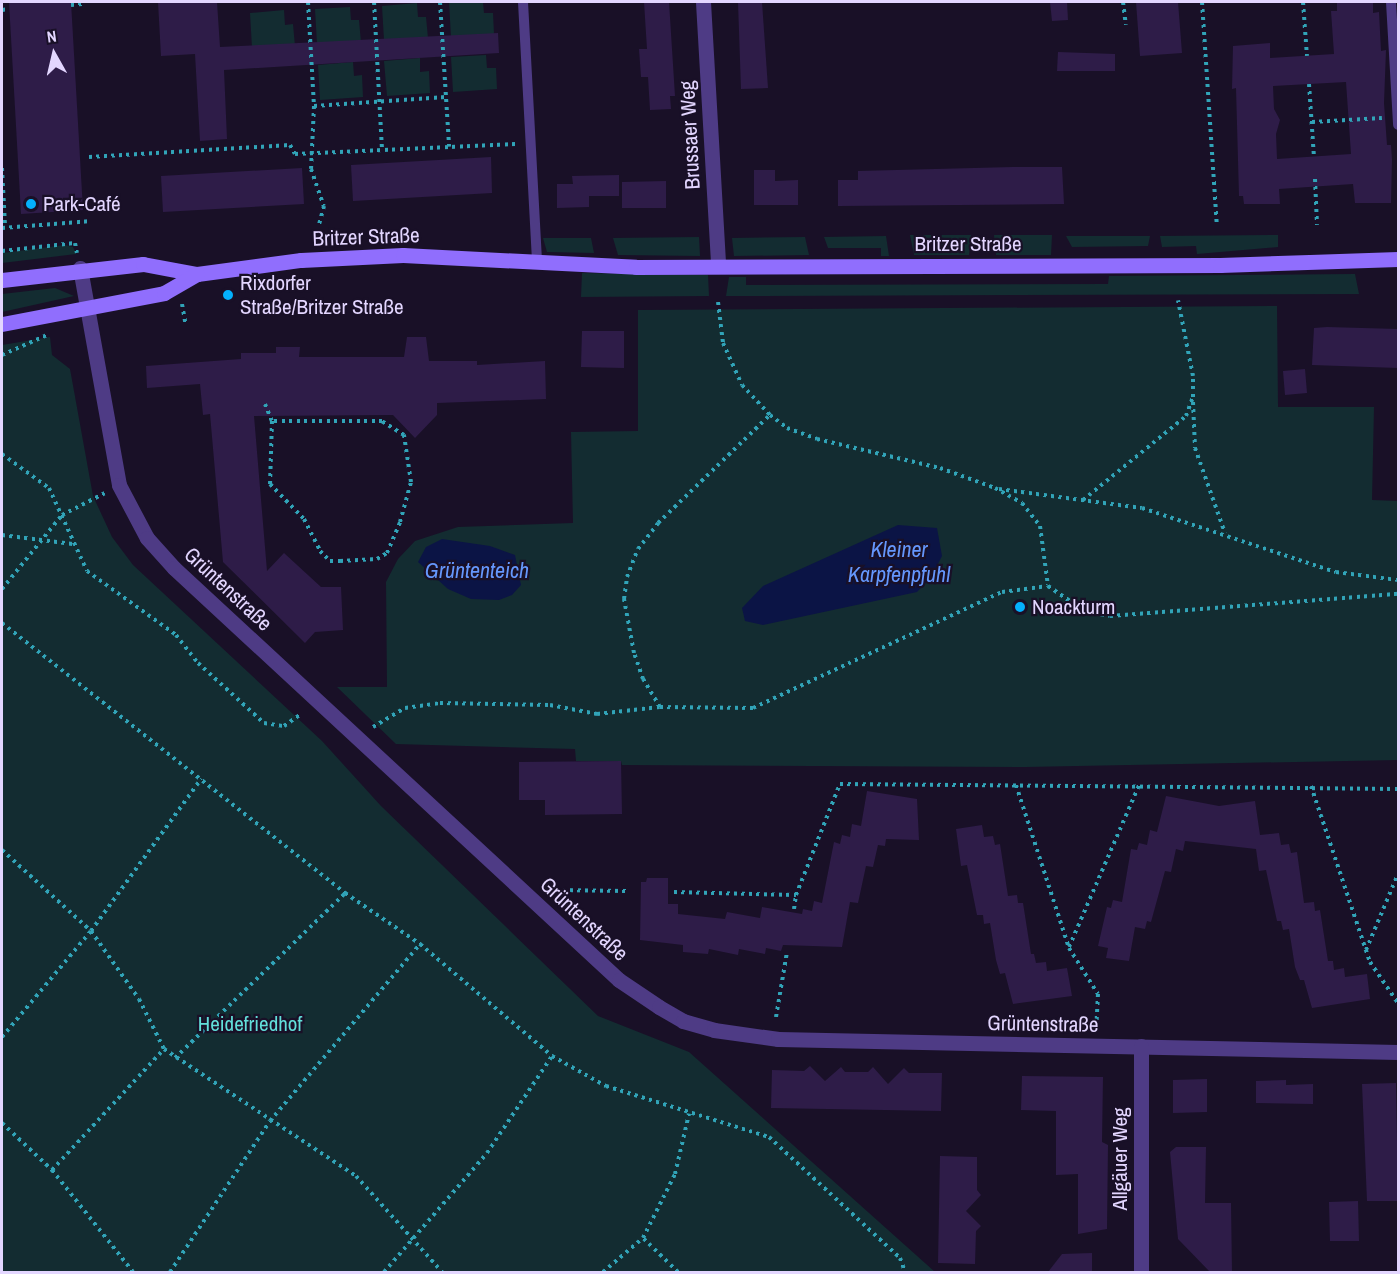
<!DOCTYPE html>
<meta charset="utf-8">
<style>
body{margin:0}
#map{position:relative;width:1400px;height:1274px;overflow:hidden;background:#191027;font-family:"Archivo Narrow",sans-serif}
div>[style]{position:absolute}
.green>*{inset:0;background:#132c31}
.water>*{inset:0;background:#0b1445}
.building>*{inset:0;background:#2e1c48}
.path>*{height:4px;margin-top:-2px;transform-origin:0;background:repeating-linear-gradient(90deg,#31a4b8 0 3px,transparent 0 7.5px)}
.lane>*{height:10px;margin:-5px;padding:0 5px;transform-origin:5px;border-radius:5px;background:#4e3b85}
.street>*{height:15px;margin:-7.5px;padding:0 7.5px;transform-origin:7.5px;border-radius:7.5px;background:#4e3b85}
.secondary>*{height:15px;margin:-7.5px;padding:0 7.5px;transform-origin:7.5px;border-radius:7.5px;background:#906efd}
.dots>*{width:16px;height:16px;translate:-50% -50%;box-sizing:border-box;border:3px solid #191027;border-radius:50%}
span{translate:-50% -50%;white-space:nowrap;text-align:center;line-height:1.15;-webkit-text-stroke:4.5px #191027;paint-order:stroke}
.street-label{font-size:21px;color:#e3d6ff}
.poi-label{font-size:21px;color:#e3d6ff}
.left{translate:0 -50%;text-align:left}
.park-label{font-size:21px;color:#62dfda}
.water-label{font-size:22px;color:#6597fd;font-style:italic}
.frame{position:absolute;inset:0;border:3px solid #e3d6ff;pointer-events:none}
.north{position:absolute;left:24px;top:24px;width:60px;height:60px;-webkit-text-stroke:4px #191027;paint-order:stroke;rotate:352deg;font-size:16px;font-weight:700;line-height:24px;text-align:center;color:#e3d6ff}
.north::after{content:'';display:block;margin:auto;width:21px;height:27px;background:#e3d6ff;clip-path:polygon(50% 0,100% 100%,50% 72%,0 100%)}
</style>
<div id="map">
<div class="green">
<div style="clip-path:polygon(449px 2px,483px 2px,484px 13px,493px 13px,494px 34px,451px 37px)"></div>
<div style="clip-path:polygon(417px 3px,418px 17px,426px 17px,428px 38px,384px 40px,382px 6px)"></div>
<div style="clip-path:polygon(350px 7px,351px 20px,359px 20px,361px 42px,317px 44px,315px 9px)"></div>
<div style="clip-path:polygon(284px 10px,285px 25px,293px 24px,295px 46px,252px 48px,250px 13px)"></div>
<div style="clip-path:polygon(486px 55px,487px 68px,496px 68px,497px 89px,453px 92px,451px 57px)"></div>
<div style="clip-path:polygon(420px 58px,420px 72px,429px 71px,430px 93px,387px 96px,384px 61px)"></div>
<div style="clip-path:polygon(353px 62px,354px 76px,362px 75px,363px 97px,320px 100px,318px 65px)"></div>
<div style="clip-path:polygon(910px 235px,971px 235px,969px 255px,914px 255px)"></div>
<div style="clip-path:polygon(994px 235px,1052px 235px,1051px 255px,996px 255px)"></div>
<div style="clip-path:polygon(1278px 235px,1278px 247px,1197px 254px,1196px 246px,1162px 247px,1160px 236px)"></div>
<div style="clip-path:polygon(886px 236px,889px 256px,881px 256px,881px 248px,828px 248px,824px 237px)"></div>
<div style="clip-path:polygon(1066px 236px,1150px 236px,1148px 246px,1072px 247px)"></div>
<div style="clip-path:polygon(699px 237px,700px 256px,618px 255px,613px 238px)"></div>
<div style="clip-path:polygon(805px 237px,809px 255px,734px 256px,732px 238px)"></div>
<div style="clip-path:polygon(543px 238px,591px 238px,594px 253px,547px 252px)"></div>
<div style="clip-path:polygon(65px 245px,73px 247px,76px 254px,2px 263px,2px 253px)"></div>
<div style="clip-path:polygon(582px 273px,708px 275px,709px 296px,581px 297px)"></div>
<div style="clip-path:polygon(1355px 274px,1359px 294px,726px 296px,729px 277px,746px 277px,746px 285px,1108px 284px,1109px 276px)"></div>
<div style="clip-path:polygon(55px 288px,74px 296px,2px 312px,2px 294px)"></div>
<div style="clip-path:polygon(1277px 306px,1278px 407px,1374px 407px,1372px 500px,1398px 501px,1398px 760px,1025px 767px,622px 765px,621px 761px,576px 761px,575px 749px,396px 744px,337px 687px,387px 687px,386px 582px,398px 559px,415px 541px,458px 527px,573px 523px,571px 432px,638px 431px,638px 310px)"></div>
<div style="clip-path:polygon(50px 337px,52px 355px,70px 369px,93px 496px,112px 537px,133px 565px,322px 741px,381px 806px,598px 1016px,689px 1052px,935px 1272px,2px 1272px,2px 345px)"></div>
</div>
<div class="water">
<div style="clip-path:polygon(898px 525px,937px 528px,942px 556px,932px 576px,917px 592px,763px 625px,745px 621px,742px 608px,763px 586px)"></div>
<div style="clip-path:polygon(442px 539px,490px 546px,515px 555px,521px 585px,512px 595px,499px 600px,471px 599px,448px 589px,418px 562px,426px 547px)"></div>
</div>
<div class="building">
<div style="clip-path:polygon(9px 2px,71px 2px,83px 210px,21px 214px)"></div>
<div style="clip-path:polygon(158px 2px,217px 2px,220px 47px,498px 33px,499px 53px,224px 70px,227px 139px,200px 141px,195px 54px,161px 56px)"></div>
<div style="clip-path:polygon(644px 2px,669px 2px,675px 96px,670px 96px,671px 109px,650px 110px,648px 77px,641px 77px,639px 49px,647px 49px)"></div>
<div style="clip-path:polygon(738px 2px,762px 2px,768px 88px,741px 89px)"></div>
<div style="clip-path:polygon(1050px 2px,1067px 2px,1068px 20px,1052px 21px)"></div>
<div style="clip-path:polygon(1136px 2px,1178px 2px,1182px 53px,1140px 56px)"></div>
<div style="clip-path:polygon(evenodd,1337px 2px,1373px 2px,1373px 13px,1379px 12px,1381px 51px,1386px 50px,1384px 103px,1387px 145px,1391px 145px,1392px 159px,1391px 203px,1355px 203px,1353px 184px,1279px 189px,1280px 204px,1244px 204px,1243px 196px,1239px 196px,1236px 88px,1232px 89px,1233px 46px,1270px 43px,1270px 58px,1334px 54px,1331px 11px,1337px 11px,1337px 2px,1346px 82px,1351px 154px,1277px 159px,1276px 134px,1280px 120px,1274px 109px,1273px 86px,1346px 82px)"></div>
<div style="clip-path:polygon(1058px 52px,1115px 54px,1115px 71px,1057px 71px)"></div>
<div style="clip-path:polygon(491px 157px,492px 193px,353px 201px,351px 165px)"></div>
<div style="clip-path:polygon(1013px 167px,1062px 167px,1064px 204px,838px 206px,838px 180px,858px 180px,858px 171px)"></div>
<div style="clip-path:polygon(302px 168px,304px 204px,163px 212px,161px 176px)"></div>
<div style="clip-path:polygon(754px 170px,775px 170px,775px 181px,798px 180px,798px 205px,754px 205px)"></div>
<div style="clip-path:polygon(619px 175px,619px 196px,589px 196px,589px 207px,557px 208px,557px 184px,573px 184px,572px 176px)"></div>
<div style="clip-path:polygon(666px 181px,666px 208px,622px 208px,622px 182px)"></div>
<div style="clip-path:polygon(1327px 327px,1398px 329px,1398px 368px,1312px 365px,1314px 328px)"></div>
<div style="clip-path:polygon(582px 331px,624px 331px,624px 368px,581px 367px)"></div>
<div style="clip-path:polygon(407px 337px,426px 337px,429px 361px,477px 361px,477px 365px,545px 361px,546px 399px,437px 403px,437px 415px,415px 438px,393px 415px,254px 416px,267px 571px,284px 553px,321px 587px,341px 587px,343px 630px,315px 632px,305px 643px,223px 562px,210px 414px,203px 415px,200px 384px,147px 388px,146px 366px,241px 359px,241px 353px,276px 353px,276px 347px,300px 347px,299px 357px,404px 357px)"></div>
<div style="clip-path:polygon(1305px 369px,1307px 393px,1285px 395px,1283px 371px)"></div>
<div style="clip-path:polygon(621px 761px,622px 814px,545px 815px,545px 800px,519px 800px,519px 762px)"></div>
<div style="clip-path:polygon(867px 791px,917px 799px,919px 840px,886px 839px,885px 846px,878px 845px,873px 867px,866px 866px,858px 903px,850px 902px,842px 947px,783px 945px,781px 951px,766px 948px,765px 954px,739px 949px,738px 955px,709px 949px,708px 954px,683px 952px,683px 945px,640px 940px,641px 882px,646px 882px,647px 878px,668px 878px,668px 904px,678px 904px,678px 914px,725px 919px,727px 912px,760px 918px,762px 907px,802px 914px,803px 909px,812px 911px,814px 901px,822px 903px,834px 842px,840px 844px,842px 835px,850px 837px,852px 824px,861px 826px)"></div>
<div style="clip-path:polygon(1166px 796px,1219px 806px,1255px 801px,1260px 835px,1279px 833px,1281px 845px,1289px 844px,1291px 853px,1297px 852px,1304px 903px,1314px 902px,1315px 911px,1320px 910px,1328px 961px,1333px 961px,1334px 970px,1344px 968px,1345px 977px,1367px 974px,1370px 999px,1312px 1008px,1304px 980px,1300px 980px,1295px 967px,1289px 929px,1283px 930px,1281px 921px,1277px 921px,1266px 870px,1259px 871px,1256px 849px,1185px 841px,1183px 851px,1176px 849px,1171px 872px,1165px 871px,1151px 922px,1147px 921px,1145px 929px,1135px 927px,1129px 961px,1106px 958px,1108px 948px,1098px 946px,1107px 907px,1111px 908px,1113px 900px,1122px 902px,1131px 849px,1137px 850px,1139px 843px,1147px 845px,1150px 830px,1157px 832px)"></div>
<div style="clip-path:polygon(982px 825px,984px 837px,993px 836px,995px 845px,1000px 844px,1008px 896px,1017px 895px,1018px 903px,1023px 903px,1031px 954px,1034px 954px,1036px 963px,1046px 962px,1047px 971px,1067px 968px,1072px 996px,1013px 1004px,1005px 973px,1000px 974px,996px 960px,990px 923px,984px 924px,983px 915px,977px 915px,967px 865px,961px 866px,956px 829px)"></div>
<div style="clip-path:polygon(810px 1066px,825px 1081px,841px 1067px,845px 1072px,868px 1072px,873px 1067px,888px 1084px,904px 1068px,909px 1073px,942px 1073px,941px 1111px,771px 1108px,772px 1070px,804px 1071px)"></div>
<div style="clip-path:polygon(1022px 1076px,1103px 1077px,1102px 1142px,1108px 1145px,1107px 1229px,1078px 1234px,1078px 1174px,1056px 1175px,1056px 1111px,1021px 1110px)"></div>
<div style="clip-path:polygon(1207px 1079px,1207px 1112px,1173px 1113px,1173px 1080px)"></div>
<div style="clip-path:polygon(1286px 1080px,1286px 1085px,1313px 1084px,1313px 1104px,1256px 1103px,1256px 1081px)"></div>
<div style="clip-path:polygon(1396px 1083px,1398px 1201px,1367px 1201px,1362px 1084px)"></div>
<div style="clip-path:polygon(1176px 1147px,1206px 1147px,1205px 1203px,1231px 1203px,1232px 1272px,1210px 1272px,1178px 1239px,1170px 1152px)"></div>
<div style="clip-path:polygon(940px 1156px,977px 1157px,977px 1190px,981px 1195px,966px 1211px,981px 1226px,976px 1231px,975px 1264px,938px 1263px)"></div>
<div style="clip-path:polygon(1358px 1201px,1359px 1241px,1330px 1241px,1329px 1202px)"></div>
<div style="clip-path:polygon(1092px 1253px,1092px 1272px,1048px 1272px,1062px 1254px)"></div>
</div>
<div class="path">
<div style="left:308px;top:2px;width:104px;rotate:86.7deg"></div>
<div style="left:314px;top:106px;width:63px;rotate:92.7deg"></div>
<div style="left:311px;top:169px;width:39px;rotate:71deg"></div>
<div style="left:324px;top:206px;width:20px;rotate:105deg"></div>
<div style="left:374px;top:2px;width:148px;rotate:86.9deg"></div>
<div style="left:440px;top:2px;width:145px;rotate:86.4deg"></div>
<div style="left:1123px;top:2px;width:23px;rotate:83deg"></div>
<div style="left:1202px;top:2px;width:224px;rotate:86.2deg"></div>
<div style="left:1303px;top:2px;width:54px;rotate:85.8deg"></div>
<div style="left:71px;top:5px;width:11px;rotate:-5deg"></div>
<div style="left:2px;top:10px;width:7px;rotate:-8deg"></div>
<div style="left:1309px;top:84px;width:73px;rotate:86.1deg"></div>
<div style="left:314px;top:106px;width:132px;rotate:-3.9deg"></div>
<div style="left:1312px;top:122px;width:70px;rotate:-3.3deg"></div>
<div style="left:89px;top:157px;width:201px;rotate:-3.4deg"></div>
<div style="left:290px;top:145px;width:10px;rotate:61deg"></div>
<div style="left:295px;top:154px;width:221px;rotate:-2.6deg"></div>
<div style="left:2px;top:168px;width:57px;rotate:87deg"></div>
<div style="left:1315px;top:179px;width:46px;rotate:87.5deg"></div>
<div style="left:2px;top:228px;width:90px;rotate:-4.4deg"></div>
<div style="left:2px;top:251px;width:73px;rotate:-6.3deg"></div>
<div style="left:75px;top:243px;width:10px;rotate:79deg"></div>
<div style="left:718px;top:302px;width:41px;rotate:83deg"></div>
<div style="left:723px;top:343px;width:46px;rotate:65.7deg"></div>
<div style="left:742px;top:385px;width:41px;rotate:47deg"></div>
<div style="left:770px;top:415px;width:21px;rotate:37deg"></div>
<div style="left:787px;top:428px;width:32px;rotate:20deg"></div>
<div style="left:817px;top:439px;width:126px;rotate:13.3deg"></div>
<div style="left:940px;top:468px;width:59px;rotate:20deg"></div>
<div style="left:995px;top:488px;width:31px;rotate:29deg"></div>
<div style="left:1022px;top:503px;width:29px;rotate:52deg"></div>
<div style="left:1040px;top:526px;width:61px;rotate:82.4deg"></div>
<div style="left:182px;top:304px;width:22px;rotate:80deg"></div>
<div style="left:2px;top:355px;width:49px;rotate:-24deg"></div>
<div style="left:1193px;top:402px;width:46px;rotate:87.5deg"></div>
<div style="left:1195px;top:448px;width:90px;rotate:70.6deg"></div>
<div style="left:265px;top:404px;width:18px;rotate:68deg"></div>
<div style="left:272px;top:421px;width:63px;rotate:91.8deg"></div>
<div style="left:270px;top:484px;width:49px;rotate:45.8deg"></div>
<div style="left:304px;top:519px;width:36px;rotate:63deg"></div>
<div style="left:320px;top:551px;width:14px;rotate:45deg"></div>
<div style="left:330px;top:561px;width:10px"></div>
<div style="left:340px;top:561px;width:37px;rotate:-3deg"></div>
<div style="left:377px;top:559px;width:12px;rotate:-31deg"></div>
<div style="left:387px;top:553px;width:34px;rotate:-67deg"></div>
<div style="left:400px;top:522px;width:41px;rotate:-74.6deg"></div>
<div style="left:411px;top:482px;width:48px;rotate:-98.5deg"></div>
<div style="left:404px;top:435px;width:26px;rotate:-148deg"></div>
<div style="left:382px;top:421px;width:110px;rotate:180deg"></div>
<div style="left:2px;top:454px;width:58px;rotate:35.9deg"></div>
<div style="left:49px;top:488px;width:91px;rotate:65.4deg"></div>
<div style="left:87px;top:571px;width:110px;rotate:35.7deg"></div>
<div style="left:176px;top:635px;width:36px;rotate:52deg"></div>
<div style="left:198px;top:663px;width:89px;rotate:42.3deg"></div>
<div style="left:264px;top:723px;width:20px;rotate:9deg"></div>
<div style="left:284px;top:726px;width:21px;rotate:-35deg"></div>
<div style="left:999px;top:489px;width:144px;rotate:7.6deg"></div>
<div style="left:1142px;top:508px;width:204px;rotate:18.3deg"></div>
<div style="left:1336px;top:572px;width:63px;rotate:7.4deg"></div>
<div style="left:1083px;top:500px;width:133px;rotate:-39.2deg"></div>
<div style="left:1186px;top:416px;width:20px;rotate:-70deg"></div>
<div style="left:1193px;top:397px;width:21px;rotate:-90deg"></div>
<div style="left:1193px;top:376px;width:77px;rotate:-101.2deg"></div>
<div style="left:2px;top:535px;width:71px;rotate:7.3deg"></div>
<div style="left:2px;top:589px;width:95px;rotate:-51deg"></div>
<div style="left:62px;top:515px;width:48px;rotate:-27.1deg"></div>
<div style="left:2px;top:623px;width:437px;rotate:38.2deg"></div>
<div style="left:345px;top:893px;width:91px;rotate:34.2deg"></div>
<div style="left:420px;top:944px;width:173px;rotate:40.3deg"></div>
<div style="left:552px;top:1056px;width:62px;rotate:29.1deg"></div>
<div style="left:606px;top:1086px;width:171px;rotate:17.4deg"></div>
<div style="left:769px;top:1137px;width:178px;rotate:42.7deg"></div>
<div style="left:900px;top:1258px;width:15px;rotate:70deg"></div>
<div style="left:660px;top:707px;width:33px;rotate:-121deg"></div>
<div style="left:643px;top:679px;width:28px;rotate:-109deg"></div>
<div style="left:634px;top:653px;width:55px;rotate:-100.5deg"></div>
<div style="left:624px;top:599px;width:22px;rotate:-82deg"></div>
<div style="left:627px;top:577px;width:30px;rotate:-69deg"></div>
<div style="left:638px;top:549px;width:33px;rotate:-52deg"></div>
<div style="left:658px;top:523px;width:156px;rotate:-44deg"></div>
<div style="left:373px;top:727px;width:37px;rotate:-31deg"></div>
<div style="left:405px;top:708px;width:35px;rotate:-8deg"></div>
<div style="left:440px;top:703px;width:110px;rotate:1deg"></div>
<div style="left:550px;top:705px;width:48px;rotate:10.8deg"></div>
<div style="left:597px;top:714px;width:63px;rotate:-6.3deg"></div>
<div style="left:660px;top:707px;width:93px;rotate:0.6deg"></div>
<div style="left:753px;top:708px;width:275px;rotate:-25deg"></div>
<div style="left:1002px;top:592px;width:46px;rotate:-7.4deg"></div>
<div style="left:1048px;top:586px;width:46px;rotate:34.4deg"></div>
<div style="left:1086px;top:612px;width:24px;rotate:9deg"></div>
<div style="left:1110px;top:616px;width:289px;rotate:-4.4deg"></div>
<div style="left:1016px;top:785px;width:171px;rotate:72deg"></div>
<div style="left:1069px;top:948px;width:54px;rotate:57.8deg"></div>
<div style="left:1098px;top:994px;width:33px;rotate:93deg"></div>
<div style="left:1311px;top:786px;width:186px;rotate:71.5deg"></div>
<div style="left:1370px;top:962px;width:50px;rotate:55.7deg"></div>
<div style="left:2px;top:850px;width:120px;rotate:42.3deg"></div>
<div style="left:91px;top:931px;width:83px;rotate:54.8deg"></div>
<div style="left:139px;top:999px;width:56px;rotate:63.4deg"></div>
<div style="left:164px;top:1049px;width:230px;rotate:33.5deg"></div>
<div style="left:356px;top:1176px;width:129px;rotate:48.1deg"></div>
<div style="left:555px;top:890px;width:71px;rotate:0.8deg"></div>
<div style="left:674px;top:892px;width:122px;rotate:1.4deg"></div>
<div style="left:796px;top:895px;width:119px;rotate:-68.4deg"></div>
<div style="left:840px;top:784px;width:558px;rotate:0.51deg"></div>
<div style="left:794px;top:909px;width:14px;rotate:-82deg"></div>
<div style="left:1069px;top:947px;width:176px;rotate:-66.6deg"></div>
<div style="left:1366px;top:950px;width:82px;rotate:-67.2deg"></div>
<div style="left:776px;top:1017px;width:66px;rotate:-80.4deg"></div>
<div style="left:2px;top:1037px;width:138px;rotate:-50deg"></div>
<div style="left:91px;top:931px;width:188px;rotate:-54.1deg"></div>
<div style="left:175px;top:1058px;width:237px;rotate:-44.1deg"></div>
<div style="left:2px;top:1123px;width:69px;rotate:43.2deg"></div>
<div style="left:52px;top:1170px;width:130px;rotate:51.5deg"></div>
<div style="left:52px;top:1170px;width:165px;rotate:-47.2deg"></div>
<div style="left:170px;top:1272px;width:181px;rotate:-56.5deg"></div>
<div style="left:270px;top:1121px;width:232px;rotate:-49.7deg"></div>
<div style="left:384px;top:1272px;width:157px;rotate:-49.1deg"></div>
<div style="left:487px;top:1153px;width:117px;rotate:-56.2deg"></div>
<div style="left:603px;top:1272px;width:52px;rotate:-40.4deg"></div>
<div style="left:678px;top:1272px;width:49px;rotate:-135.8deg"></div>
<div style="left:643px;top:1238px;width:72px;rotate:-63.4deg"></div>
<div style="left:675px;top:1174px;width:62px;rotate:-76.9deg"></div>
</div>
<div class="lane">
<div style="left:523px;top:2px;width:259px;rotate:86.9deg"></div>
<div style="left:1391px;top:2px;width:123px;rotate:86.7deg"></div>
</div>
<div class="street">
<div style="left:703px;top:2px;width:264px;rotate:86.7deg"></div>
<div style="left:80px;top:268px;width:220px;rotate:79.8deg"></div>
<div style="left:119px;top:485px;width:60px;rotate:62.2deg"></div>
<div style="left:147px;top:538px;width:40px;rotate:48deg"></div>
<div style="left:174px;top:568px;width:606px;rotate:42.79deg"></div>
<div style="left:619px;top:980px;width:48px;rotate:34deg"></div>
<div style="left:659px;top:1007px;width:28px;rotate:30deg"></div>
<div style="left:683px;top:1021px;width:32px;rotate:16deg"></div>
<div style="left:714px;top:1030px;width:65px;rotate:8deg"></div>
<div style="left:778px;top:1039px;width:620px;rotate:1.2deg"></div>
<div style="left:1141px;top:1046px;width:226px;rotate:90deg"></div>
</div>
<div class="secondary">
<div style="left:2px;top:280px;width:142px;rotate:-6.5deg"></div>
<div style="left:143px;top:264px;width:55px;rotate:10.5deg"></div>
<div style="left:197px;top:274px;width:105px;rotate:-7.7deg"></div>
<div style="left:301px;top:260px;width:102px;rotate:-2.8deg"></div>
<div style="left:403px;top:255px;width:233px;rotate:2.9deg"></div>
<div style="left:636px;top:267px;width:584px;rotate:-0.2deg"></div>
<div style="left:1220px;top:265px;width:178px;rotate:-1.9deg"></div>
<div style="left:2px;top:324px;width:165px;rotate:-10.8deg"></div>
<div style="left:164px;top:293px;width:38px;rotate:-30deg"></div>
</div>
<div class="dots">
<div style="left:31px;top:204px;background:#04b0fc"></div>
<div style="left:228px;top:295px;background:#04b0fc"></div>
<div style="left:1020px;top:607px;background:#04b0fc"></div>
</div>
<div class="street-label">
<span style="left:690px;top:135px;rotate:-93deg">Brussaer Weg</span>
<span style="left:366px;top:237px;rotate:-2deg">Britzer Straße</span>
<span style="left:968px;top:244px">Britzer Straße</span>
<span style="left:228px;top:589px;rotate:43deg">Grüntenstraße</span>
<span style="left:584px;top:919px;rotate:43deg">Grüntenstraße</span>
<span style="left:1043px;top:1024px;rotate:1deg">Grüntenstraße</span>
<span style="left:1120px;top:1159px;rotate:-90deg">Allgäuer Weg</span>
</div>
<div class="poi-label">
<span class="left" style="left:43px;top:204px">Park-Café</span>
<span class="left" style="left:240px;top:295px">Rixdorfer<br>Straße/Britzer Straße</span>
<span class="left" style="left:1032px;top:607px">Noackturm</span>
</div>
<div class="park-label">
<span style="left:250px;top:1024px">Heidefriedhof</span>
</div>
<div class="water-label">
<span style="left:899px;top:562px">Kleiner<br>Karpfenpfuhl</span>
<span style="left:477px;top:571px">Grüntenteich</span>
</div>
<div class="frame"></div>
<div class="north">N</div>
</div>
